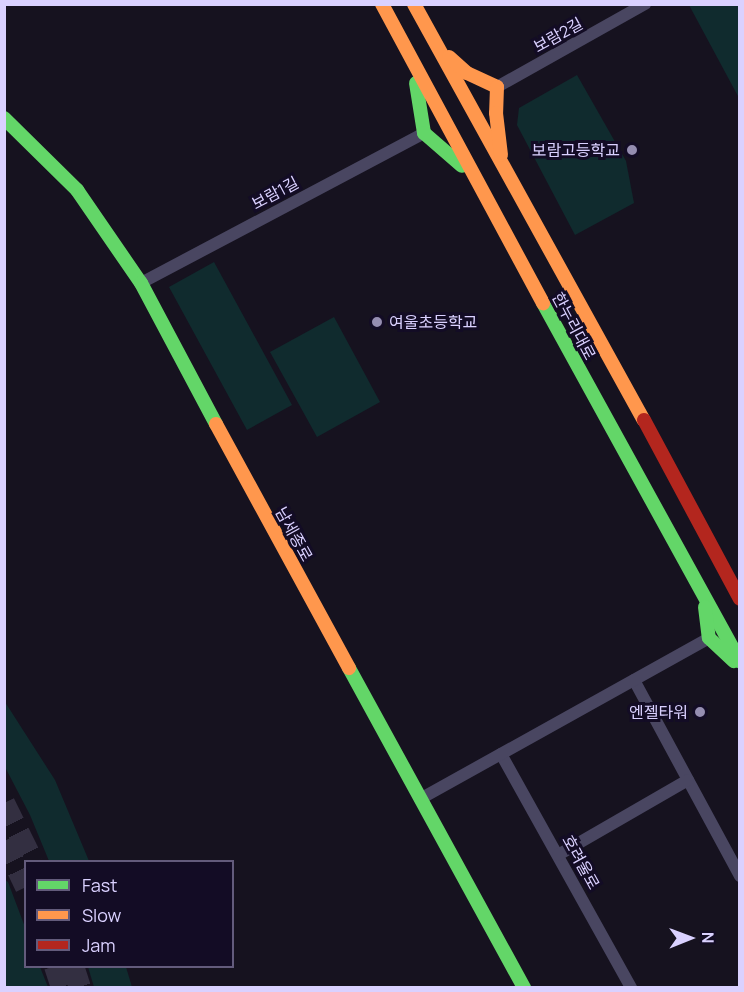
<!DOCTYPE html>
<meta charset="utf-8">
<style>
body{margin:0}
#map{position:relative;width:744px;height:992px;overflow:hidden;background:#16121f;font-family:Manrope,"Noto Sans KR",sans-serif}
div>[style]{position:absolute}
.green>*{inset:0;background:#102b2e}
.highway-tunnel>*{height:22px;margin-top:-11px;transform-origin:0;background:repeating-linear-gradient(90deg,#332f41 0 22px,transparent 0 33px)}
.street>*{height:12px;margin:-6px;padding:0 6px;transform-origin:6px;border-radius:6px;background:#494661}
.fast>*{height:14px;margin:-7px;padding:0 7px;transform-origin:7px;border-radius:7px;background:#63d668}
.slow>*{height:14px;margin:-7px;padding:0 7px;transform-origin:7px;border-radius:7px;background:#ff974d}
.jam>*{height:14px;margin:-7px;padding:0 7px;transform-origin:7px;border-radius:7px;background:#b3261e}
.dots>*{width:16px;height:16px;translate:-50% -50%;box-sizing:border-box;border:3px solid #130c25;border-radius:50%}
span{translate:-50% -50%;white-space:nowrap;text-align:center;line-height:1.15;-webkit-text-stroke:6px #130c25;paint-order:stroke}
.street-label{font-size:16px;color:#dad1ff}
.poi-label{font-size:16px;color:#dad1ff}
.right{translate:-100% -50%;text-align:right}
.left{translate:0 -50%;text-align:left}
.frame{position:absolute;inset:0;border:6px solid #dad1ff;pointer-events:none}
.legend{position:absolute;left:24px;top:860px;width:210px;height:108px;box-sizing:border-box;background:#130c25;border:2px solid #635b7c;margin:0;padding:8px 10px;list-style:none;font-size:18px;color:#dad1ff}
.legend li{display:flex;align-items:center;gap:12px;height:30px}
.legend b{width:30px;border:2px solid #635b7c}
.north{position:absolute;left:660px;top:908px;width:60px;height:60px;-webkit-text-stroke:4px #130c25;paint-order:stroke;rotate:89deg;font-size:16px;font-weight:700;line-height:24px;text-align:center;color:#dad1ff}
.north::after{content:'';display:block;margin:auto;width:21px;height:27px;background:#dad1ff;clip-path:polygon(50% 0,100% 100%,50% 72%,0 100%)}
</style>
<div id="map">
<div class="green">
<div style="clip-path:polygon(689px 5px,739px 5px,739px 98px)"></div>
<div style="clip-path:polygon(577px 75px,626px 161px,634px 203px,575px 235px,517px 125px,519px 108px)"></div>
<div style="clip-path:polygon(214px 262px,292px 405px,247px 430px,169px 287px)"></div>
<div style="clip-path:polygon(334px 317px,380px 402px,317px 437px,270px 352px)"></div>
<div style="clip-path:polygon(5px 702px,55px 780px,89px 861px,49px 861px,30px 815px,5px 767px)"></div>
<div style="clip-path:polygon(5px 880px,8px 882px,25px 927px,26px 966px,40px 967px,48px 987px,5px 987px)"></div>
<div style="clip-path:polygon(88px 967px,126px 967px,132px 987px,94px 987px)"></div>
</div>
<div class="highway-tunnel">
<div style="left:4px;top:803px;width:66px;rotate:63.8deg"></div>
<div style="left:4px;top:841px;width:51px;rotate:64.4deg"></div>
<div style="left:55px;top:966px;width:23px;rotate:72deg"></div>
<div style="left:73px;top:966px;width:23px;rotate:72deg"></div>
</div>
<div class="street">
<div style="left:497px;top:87px;width:170px;rotate:-29.3deg"></div>
<div style="left:141px;top:283px;width:320px;rotate:-27.9deg"></div>
<div style="left:634px;top:680px;width:223px;rotate:61.6deg"></div>
<div style="left:501px;top:754px;width:268px;rotate:60.9deg"></div>
<div style="left:420px;top:799px;width:331px;rotate:-29.1deg"></div>
<div style="left:558px;top:855px;width:150px;rotate:-30deg"></div>
</div>
<div class="fast">
<div style="left:416px;top:83px;width:51px;rotate:80.9deg"></div>
<div style="left:424px;top:133px;width:50px;rotate:41deg"></div>
<div style="left:4px;top:118px;width:103px;rotate:44.6deg"></div>
<div style="left:77px;top:190px;width:113px;rotate:55.5deg"></div>
<div style="left:141px;top:283px;width:160px;rotate:62deg"></div>
<div style="left:543px;top:303px;width:409px;rotate:61.2deg"></div>
<div style="left:705px;top:607px;width:31px;rotate:83deg"></div>
<div style="left:709px;top:638px;width:34px;rotate:43deg"></div>
<div style="left:349px;top:668px;width:365px;rotate:61.3deg"></div>
</div>
<div class="slow">
<div style="left:382px;top:4px;width:340px;rotate:61.7deg"></div>
<div style="left:414px;top:4px;width:475px;rotate:61.1deg"></div>
<div style="left:449px;top:57px;width:24px;rotate:42deg"></div>
<div style="left:467px;top:73px;width:33px;rotate:25deg"></div>
<div style="left:497px;top:87px;width:26px;rotate:92deg"></div>
<div style="left:496px;top:113px;width:42px;rotate:83.2deg"></div>
<div style="left:216px;top:424px;width:278px;rotate:61.4deg"></div>
</div>
<div class="jam">
<div style="left:644px;top:420px;width:203px;rotate:61.8deg"></div>
</div>
<div class="dots">
<div style="left:632px;top:150px;background:#958eb1"></div>
<div style="left:377px;top:322px;background:#958eb1"></div>
<div style="left:700px;top:712px;background:#958eb1"></div>
</div>
<div class="street-label">
<span style="left:558px;top:35px;rotate:-29deg">보람2길</span>
<span style="left:275px;top:193px;rotate:-28deg">보람1길</span>
<span style="left:574px;top:326px;rotate:62deg">한누리대로</span>
<span style="left:294px;top:534px;rotate:61deg">남세종로</span>
<span style="left:581px;top:862px;rotate:61deg">호려울로</span>
</div>
<div class="poi-label">
<span class="right" style="left:620px;top:150px">보람고등학교</span>
<span class="left" style="left:389px;top:322px">여울초등학교</span>
<span class="right" style="left:688px;top:712px">엔젤타워</span>
</div>
<div class="frame"></div>
<ul class="legend">
<li><b style="height:8px;background:#63d668"></b>Fast</li>
<li><b style="height:8px;background:#ff974d"></b>Slow</li>
<li><b style="height:8px;background:#b3261e"></b>Jam</li>
</ul>
<div class="north">N</div>
</div>
